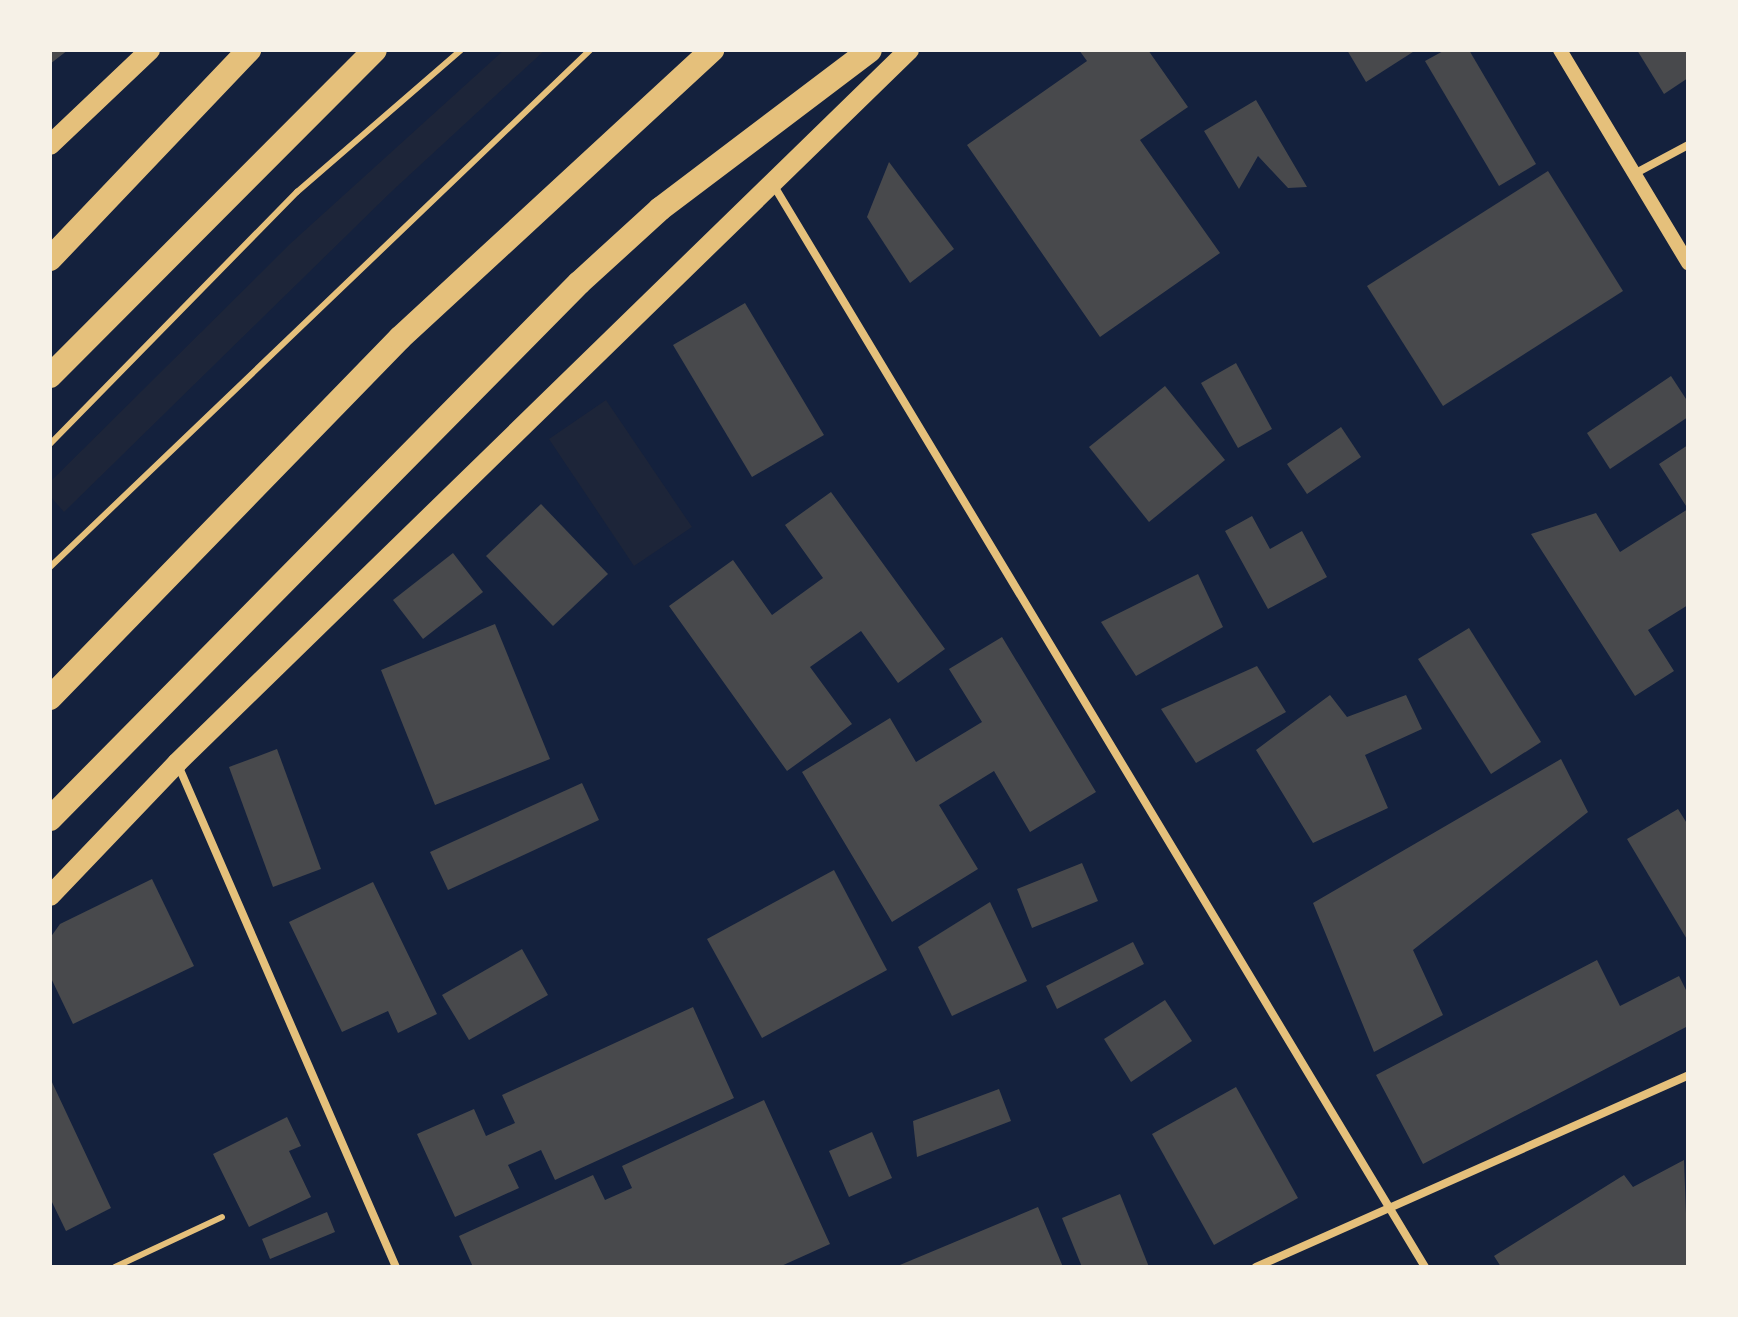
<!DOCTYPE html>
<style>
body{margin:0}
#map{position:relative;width:1738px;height:1317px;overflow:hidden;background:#14213d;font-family:"Nunito Sans",sans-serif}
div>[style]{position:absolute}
.green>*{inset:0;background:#1d2539}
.building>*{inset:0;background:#48494c}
.service>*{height:6px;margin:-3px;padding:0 3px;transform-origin:3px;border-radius:3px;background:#e5c07b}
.minor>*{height:8px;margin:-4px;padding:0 4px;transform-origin:4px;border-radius:4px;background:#e5c07b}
.tertiary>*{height:14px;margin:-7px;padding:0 7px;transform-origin:7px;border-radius:7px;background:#e5c07b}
.primary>*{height:20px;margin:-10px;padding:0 10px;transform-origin:10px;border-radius:10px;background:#e5c07b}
.motorway>*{height:24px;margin:-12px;padding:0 12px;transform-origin:12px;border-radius:12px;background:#e5c07b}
span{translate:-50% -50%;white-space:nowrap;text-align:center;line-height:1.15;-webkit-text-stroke:8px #f6f1e7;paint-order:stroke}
.frame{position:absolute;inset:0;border:52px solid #f6f1e7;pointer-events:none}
</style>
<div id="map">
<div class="green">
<div style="clip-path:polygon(504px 50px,545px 50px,391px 192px,64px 512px,50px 496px,50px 482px,291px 243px)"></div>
<div style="clip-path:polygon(606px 400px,692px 527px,634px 566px,549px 439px)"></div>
</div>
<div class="building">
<div style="clip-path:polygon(50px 50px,68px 50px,50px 64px)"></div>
<div style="clip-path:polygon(1079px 50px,1148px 50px,1188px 107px,1140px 140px,1220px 253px,1100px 337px,967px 145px,1087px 61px)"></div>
<div style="clip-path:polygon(1347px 50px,1416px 50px,1366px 82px)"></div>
<div style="clip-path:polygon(1445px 50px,1469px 50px,1536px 164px,1499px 186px,1425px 61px)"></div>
<div style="clip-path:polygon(1637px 50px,1687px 50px,1688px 78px,1664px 94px)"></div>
<div style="clip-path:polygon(1256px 100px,1307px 187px,1288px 188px,1258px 156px,1239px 189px,1204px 131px)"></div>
<div style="clip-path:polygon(889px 162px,954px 249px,910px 283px,867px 217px)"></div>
<div style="clip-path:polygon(1548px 171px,1623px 291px,1443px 406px,1367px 286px)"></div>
<div style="clip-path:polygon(745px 303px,824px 435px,752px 477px,673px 345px)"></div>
<div style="clip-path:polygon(1236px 363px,1272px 429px,1238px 448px,1201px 383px)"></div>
<div style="clip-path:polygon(1671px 376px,1688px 402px,1688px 417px,1610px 469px,1587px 433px)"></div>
<div style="clip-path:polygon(1165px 386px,1225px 460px,1149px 522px,1089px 447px)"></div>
<div style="clip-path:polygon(1341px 427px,1361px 457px,1307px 494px,1287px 464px)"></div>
<div style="clip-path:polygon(1688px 445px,1688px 605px,1648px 630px,1674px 671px,1635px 696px,1531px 534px,1596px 513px,1620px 552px,1688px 509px,1659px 464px)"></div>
<div style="clip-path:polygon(831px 492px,945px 649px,898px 683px,861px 631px,810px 667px,852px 724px,787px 771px,669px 606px,733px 560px,772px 615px,823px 578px,785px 525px)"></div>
<div style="clip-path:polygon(541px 504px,608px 574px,553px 626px,486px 556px)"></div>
<div style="clip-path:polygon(1252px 516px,1270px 549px,1302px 531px,1327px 577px,1268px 609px,1225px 531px)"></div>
<div style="clip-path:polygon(453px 553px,483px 592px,423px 639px,393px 600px)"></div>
<div style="clip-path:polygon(1198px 574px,1223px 627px,1136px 676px,1101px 622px)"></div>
<div style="clip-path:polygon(495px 624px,550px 759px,435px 805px,381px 670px)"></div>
<div style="clip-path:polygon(1469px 628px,1541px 742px,1491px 774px,1418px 659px)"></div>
<div style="clip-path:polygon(1002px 637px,1096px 792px,1030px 832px,994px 771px,939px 805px,978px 869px,892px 922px,802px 772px,890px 718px,916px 762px,982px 722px,949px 669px)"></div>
<div style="clip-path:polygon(1257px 666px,1286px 712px,1196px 763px,1161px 709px)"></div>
<div style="clip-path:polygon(1330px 695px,1347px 717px,1406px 695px,1422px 729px,1365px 755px,1388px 808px,1313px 843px,1256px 750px)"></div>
<div style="clip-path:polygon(277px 749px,321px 869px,273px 887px,229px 767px)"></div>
<div style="clip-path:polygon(1561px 759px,1588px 812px,1413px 950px,1443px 1015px,1374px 1052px,1313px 903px)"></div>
<div style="clip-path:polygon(582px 783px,599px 820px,448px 890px,430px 852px)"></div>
<div style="clip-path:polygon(1678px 809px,1688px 825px,1688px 941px,1627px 839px)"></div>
<div style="clip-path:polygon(1082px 863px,1098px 901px,1032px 928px,1017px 889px)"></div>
<div style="clip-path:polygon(834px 870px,887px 970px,762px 1038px,707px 939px)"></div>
<div style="clip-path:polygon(152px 879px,194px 966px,73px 1024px,50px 976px,50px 938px,60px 924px)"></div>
<div style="clip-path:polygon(373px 882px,437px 1014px,398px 1033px,388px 1011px,342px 1032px,289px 922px)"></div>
<div style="clip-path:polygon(990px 902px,1027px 981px,952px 1016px,918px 947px)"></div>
<div style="clip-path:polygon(1133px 942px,1144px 964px,1057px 1009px,1046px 986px)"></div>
<div style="clip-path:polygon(522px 949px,548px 995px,469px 1040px,442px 995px)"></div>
<div style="clip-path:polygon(1597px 960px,1620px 1006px,1679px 976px,1688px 994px,1688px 1026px,1423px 1164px,1376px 1075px)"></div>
<div style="clip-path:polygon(1165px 1000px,1192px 1041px,1131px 1082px,1104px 1039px)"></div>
<div style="clip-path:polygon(693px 1007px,734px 1098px,555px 1180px,541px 1150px,508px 1165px,519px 1188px,455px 1217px,417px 1134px,474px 1109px,486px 1136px,515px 1123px,502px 1095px)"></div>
<div style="clip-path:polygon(50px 1078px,111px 1208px,66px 1231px,50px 1198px)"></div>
<div style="clip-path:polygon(1236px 1087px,1298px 1198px,1214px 1245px,1152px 1134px)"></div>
<div style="clip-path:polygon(999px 1089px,1011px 1121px,917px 1157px,913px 1121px)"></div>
<div style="clip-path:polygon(764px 1100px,830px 1244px,779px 1267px,473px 1267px,459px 1236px,593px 1175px,605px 1200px,632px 1188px,622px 1166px)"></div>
<div style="clip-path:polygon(287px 1117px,301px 1146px,289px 1151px,311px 1197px,249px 1227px,213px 1154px)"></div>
<div style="clip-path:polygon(872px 1132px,892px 1178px,849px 1197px,829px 1151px)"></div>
<div style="clip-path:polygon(1684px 1160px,1688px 1267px,1501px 1267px,1494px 1256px,1624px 1175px,1633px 1187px)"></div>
<div style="clip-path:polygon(1120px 1194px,1149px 1267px,1082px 1267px,1062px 1218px)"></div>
<div style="clip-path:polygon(1038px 1207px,1063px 1267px,895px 1267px,950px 1244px)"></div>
<div style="clip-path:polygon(327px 1212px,335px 1232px,270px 1259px,262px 1239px)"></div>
</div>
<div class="service">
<div style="left:50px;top:444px;width:353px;rotate:-45.6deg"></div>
<div style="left:297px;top:192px;width:217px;rotate:-40.9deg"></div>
<div style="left:50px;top:567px;width:748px;rotate:-43.75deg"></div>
<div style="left:115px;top:1267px;width:118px;rotate:-25deg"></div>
</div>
<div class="minor">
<div style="left:1634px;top:174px;width:61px;rotate:-28.2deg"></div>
<div style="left:774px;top:186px;width:1262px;rotate:58.94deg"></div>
<div style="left:178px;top:765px;width:547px;rotate:66.53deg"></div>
<div style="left:1256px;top:1267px;width:472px;rotate:-23.9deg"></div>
</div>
<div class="tertiary">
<div style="left:1560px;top:50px;width:249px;rotate:59deg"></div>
</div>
<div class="primary">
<div style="left:50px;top:145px;width:138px;rotate:-43.5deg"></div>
<div style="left:50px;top:896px;width:184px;rotate:-46.3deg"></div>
<div style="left:177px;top:763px;width:1022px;rotate:-44.25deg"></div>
</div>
<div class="motorway">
<div style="left:50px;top:259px;width:289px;rotate:-46.4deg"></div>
<div style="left:50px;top:376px;width:460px;rotate:-45.1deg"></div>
<div style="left:50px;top:698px;width:502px;rotate:-45.81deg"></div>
<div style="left:400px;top:338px;width:425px;rotate:-42.7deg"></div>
<div style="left:50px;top:819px;width:753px;rotate:-45.38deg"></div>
<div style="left:579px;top:283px;width:110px;rotate:-42.4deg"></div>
<div style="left:660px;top:209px;width:263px;rotate:-37.1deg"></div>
</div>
<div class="frame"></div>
</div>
